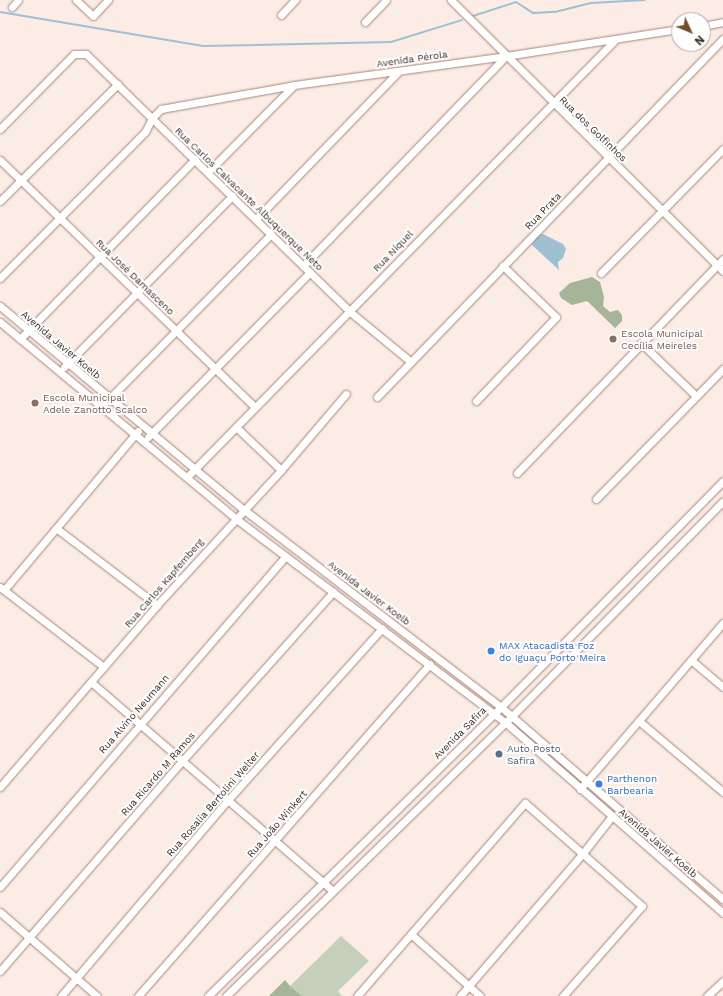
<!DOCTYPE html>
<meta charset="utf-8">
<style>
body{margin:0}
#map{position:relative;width:723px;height:996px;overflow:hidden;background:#fbece6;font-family:"Work Sans",sans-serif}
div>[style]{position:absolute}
.green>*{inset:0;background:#c5d0ba}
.forest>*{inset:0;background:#a6b597}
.water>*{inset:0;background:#9fc0d3}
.stream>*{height:2px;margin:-1px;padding:0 1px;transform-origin:1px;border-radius:1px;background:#9fc0d3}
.roads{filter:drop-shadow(0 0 1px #a78579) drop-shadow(0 0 1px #a78579)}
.minor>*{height:7px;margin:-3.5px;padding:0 3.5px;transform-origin:3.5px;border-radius:3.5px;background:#fff}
.dots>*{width:11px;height:11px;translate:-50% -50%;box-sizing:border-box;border:2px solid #fdfdfd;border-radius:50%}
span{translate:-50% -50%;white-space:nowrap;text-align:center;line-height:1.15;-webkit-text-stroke:4px #fdfdfd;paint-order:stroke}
.street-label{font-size:10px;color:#3a2c27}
.education-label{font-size:10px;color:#785e54}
.left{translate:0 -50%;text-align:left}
.shop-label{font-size:10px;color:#366cbe}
.service-label{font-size:10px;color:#4e5e75}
.north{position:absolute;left:671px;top:12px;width:40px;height:40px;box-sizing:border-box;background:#fdfdfd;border:1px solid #afa9a7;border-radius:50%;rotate:134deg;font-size:11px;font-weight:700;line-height:16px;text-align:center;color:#3a2c27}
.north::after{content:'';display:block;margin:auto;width:14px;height:18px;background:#724e28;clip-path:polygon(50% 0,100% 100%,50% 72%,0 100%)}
</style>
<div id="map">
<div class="green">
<div style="clip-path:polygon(341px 936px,369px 961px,338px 991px,342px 996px,302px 996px,290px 986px)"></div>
</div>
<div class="forest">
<div style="clip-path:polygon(592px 277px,600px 282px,604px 297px,603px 306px,610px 312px,618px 310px,622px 315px,622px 321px,615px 328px,587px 301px,572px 305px,561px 298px,559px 293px,570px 283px)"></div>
<div style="clip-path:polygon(285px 980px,290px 986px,302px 996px,269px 996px)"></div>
</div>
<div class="water">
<div style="clip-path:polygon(543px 234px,563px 244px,566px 249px,563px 258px,558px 262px,559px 270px,532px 245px,537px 235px)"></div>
</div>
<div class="stream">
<div style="left:0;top:12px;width:206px;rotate:9.5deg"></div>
<div style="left:203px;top:46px;width:188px;rotate:-1.2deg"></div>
<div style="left:391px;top:42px;width:74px;rotate:-17.2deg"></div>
<div style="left:473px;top:16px;width:45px;rotate:-18deg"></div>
<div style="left:516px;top:2px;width:20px;rotate:33deg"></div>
<div style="left:533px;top:13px;width:22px;rotate:-3deg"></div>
<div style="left:555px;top:12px;width:37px;rotate:-14deg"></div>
<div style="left:591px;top:3px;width:54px;rotate:-3.2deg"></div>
</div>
<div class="roads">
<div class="minor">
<div style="left:76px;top:0;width:23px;rotate:43deg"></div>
<div style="left:93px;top:16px;width:22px;rotate:-47deg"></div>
<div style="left:451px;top:0;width:384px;rotate:44.9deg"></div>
<div style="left:12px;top:7px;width:9px;rotate:-49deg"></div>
<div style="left:281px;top:15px;width:21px;rotate:-47deg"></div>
<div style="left:365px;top:22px;width:30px;rotate:-46deg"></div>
<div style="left:703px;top:26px;width:20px;rotate:-11deg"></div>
<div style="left:0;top:129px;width:105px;rotate:-45.4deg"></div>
<div style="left:74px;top:54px;width:12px"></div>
<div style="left:86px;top:54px;width:368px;rotate:44.3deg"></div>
<div style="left:349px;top:311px;width:80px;rotate:39.4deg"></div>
<div style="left:0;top:160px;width:355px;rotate:44.1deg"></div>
<div style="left:208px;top:172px;width:122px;rotate:-45.3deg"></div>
<div style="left:0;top:201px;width:166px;rotate:-44.8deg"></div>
<div style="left:256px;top:219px;width:204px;rotate:-46deg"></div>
<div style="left:303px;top:266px;width:292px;rotate:-46deg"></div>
<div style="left:601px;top:273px;width:174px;rotate:-45.5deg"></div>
<div style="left:0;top:278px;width:206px;rotate:-45.2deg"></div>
<div style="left:145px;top:132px;width:16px;rotate:-63deg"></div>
<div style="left:152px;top:118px;width:13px;rotate:-45deg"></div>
<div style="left:161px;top:109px;width:135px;rotate:-10.2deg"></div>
<div style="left:294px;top:85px;width:214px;rotate:-7.8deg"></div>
<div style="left:506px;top:56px;width:175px;rotate:-8.9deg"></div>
<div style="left:0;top:306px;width:317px;rotate:39.9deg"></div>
<div style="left:243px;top:509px;width:325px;rotate:37.5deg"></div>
<div style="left:501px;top:707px;width:294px;rotate:40.9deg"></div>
<div style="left:0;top:322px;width:306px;rotate:39.8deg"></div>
<div style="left:235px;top:518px;width:338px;rotate:37.1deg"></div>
<div style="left:505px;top:722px;width:290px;rotate:41.2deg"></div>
<div style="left:20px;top:339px;width:251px;rotate:-45.8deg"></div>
<div style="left:641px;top:343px;width:76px;rotate:43.9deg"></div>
<div style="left:64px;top:367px;width:240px;rotate:-45.5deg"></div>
<div style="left:377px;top:397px;width:498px;rotate:-46deg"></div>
<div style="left:476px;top:401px;width:116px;rotate:-46.4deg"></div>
<div style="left:556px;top:317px;width:74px;rotate:-136.1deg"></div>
<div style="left:106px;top:402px;width:235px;rotate:-45.5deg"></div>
<div style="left:236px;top:427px;width:62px;rotate:43.7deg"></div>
<div style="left:148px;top:437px;width:231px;rotate:-45.5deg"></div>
<div style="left:517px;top:473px;width:297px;rotate:-46.1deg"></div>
<div style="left:187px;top:477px;width:612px;rotate:-45.6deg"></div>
<div style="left:596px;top:499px;width:182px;rotate:-45.7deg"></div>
<div style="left:56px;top:528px;width:127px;rotate:37.3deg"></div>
<div style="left:0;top:587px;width:131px;rotate:37.6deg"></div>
<div style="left:4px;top:590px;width:208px;rotate:-49.9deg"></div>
<div style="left:691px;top:660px;width:42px;rotate:40.2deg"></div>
<div style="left:91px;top:682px;width:318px;rotate:40.8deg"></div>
<div style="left:639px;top:721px;width:110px;rotate:40.2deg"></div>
<div style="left:0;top:787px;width:240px;rotate:-49.2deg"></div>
<div style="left:157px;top:605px;width:183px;rotate:-47.4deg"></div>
<div style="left:281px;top:470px;width:100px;rotate:-49.5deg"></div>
<div style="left:580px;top:789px;width:219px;rotate:-49.3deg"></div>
<div style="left:0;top:887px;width:437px;rotate:-49.2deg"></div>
<div style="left:0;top:912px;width:128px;rotate:40.9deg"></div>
<div style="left:412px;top:935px;width:91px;rotate:41.9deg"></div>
<div style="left:0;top:971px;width:278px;rotate:-49.1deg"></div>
<div style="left:182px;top:761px;width:227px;rotate:-48.2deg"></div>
<div style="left:61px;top:996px;width:256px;rotate:-49.6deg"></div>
<div style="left:227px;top:801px;width:232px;rotate:-48.1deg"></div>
<div style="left:138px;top:996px;width:442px;rotate:-48.7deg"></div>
<div style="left:208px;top:996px;width:402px;rotate:-44.6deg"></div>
<div style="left:494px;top:714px;width:327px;rotate:-45.5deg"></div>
<div style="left:226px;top:996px;width:400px;rotate:-44.4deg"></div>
<div style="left:512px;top:716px;width:301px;rotate:-45.5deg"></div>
<div style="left:357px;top:996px;width:256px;rotate:-49deg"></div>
<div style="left:525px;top:803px;width:156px;rotate:41.4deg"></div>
<div style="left:642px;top:906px;width:120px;rotate:131.3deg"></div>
<div style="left:460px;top:996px;width:189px;rotate:-49.3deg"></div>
<div style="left:583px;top:853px;width:47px;rotate:-51.9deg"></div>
<div style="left:707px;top:996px;width:22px;rotate:-43deg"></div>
</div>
</div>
<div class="dots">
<div style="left:613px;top:339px;background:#8d6e63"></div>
<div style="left:35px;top:403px;background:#8d6e63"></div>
<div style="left:491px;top:651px;background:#3f7fe0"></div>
<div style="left:499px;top:754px;background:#5c6f8a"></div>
<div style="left:599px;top:784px;background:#3f7fe0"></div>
</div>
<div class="street-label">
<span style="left:412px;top:59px;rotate:-8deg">Avenida Pérola</span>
<span style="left:593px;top:129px;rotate:44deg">Rua dos Golfinhos</span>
<span style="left:249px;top:199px;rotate:44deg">Rua Carlos Calvacante Albuquerque Neto</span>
<span style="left:543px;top:211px;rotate:-46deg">Rua Prata</span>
<span style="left:393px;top:251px;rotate:-46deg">Rua Níquel</span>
<span style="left:135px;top:277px;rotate:44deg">Rua José Damasceno</span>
<span style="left:61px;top:345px;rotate:40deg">Avenida Javier Koelb</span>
<span style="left:164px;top:583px;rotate:-49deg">Rua Carlos Kapfemberg</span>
<span style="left:369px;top:593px;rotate:37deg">Avenida Javier Koelb</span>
<span style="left:134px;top:714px;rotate:-49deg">Rua Alvino Neumann</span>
<span style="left:460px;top:733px;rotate:-45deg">Avenida Safira</span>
<span style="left:158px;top:774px;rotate:-49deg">Rua Ricardo M Ramos</span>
<span style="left:213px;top:804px;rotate:-49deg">Rua Rosalia Bertolini Welter</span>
<span style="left:277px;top:824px;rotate:-49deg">Rua João Winkert</span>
<span style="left:658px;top:843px;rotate:41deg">Avenida Javier Koelb</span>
</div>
<div class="education-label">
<span class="left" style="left:621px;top:339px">Escola Municipal<br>Cecília Meireles</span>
<span class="left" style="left:43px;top:403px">Escola Municipal<br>Adele Zanotto Scalco</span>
</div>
<div class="shop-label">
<span class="left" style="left:499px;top:651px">MAX Atacadista Foz<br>do Iguaçu Porto Meira</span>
<span class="left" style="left:607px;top:784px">Parthenon<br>Barbearia</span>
</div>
<div class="service-label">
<span class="left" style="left:507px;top:754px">Auto Posto<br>Safira</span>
</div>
<div class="north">N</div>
</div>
